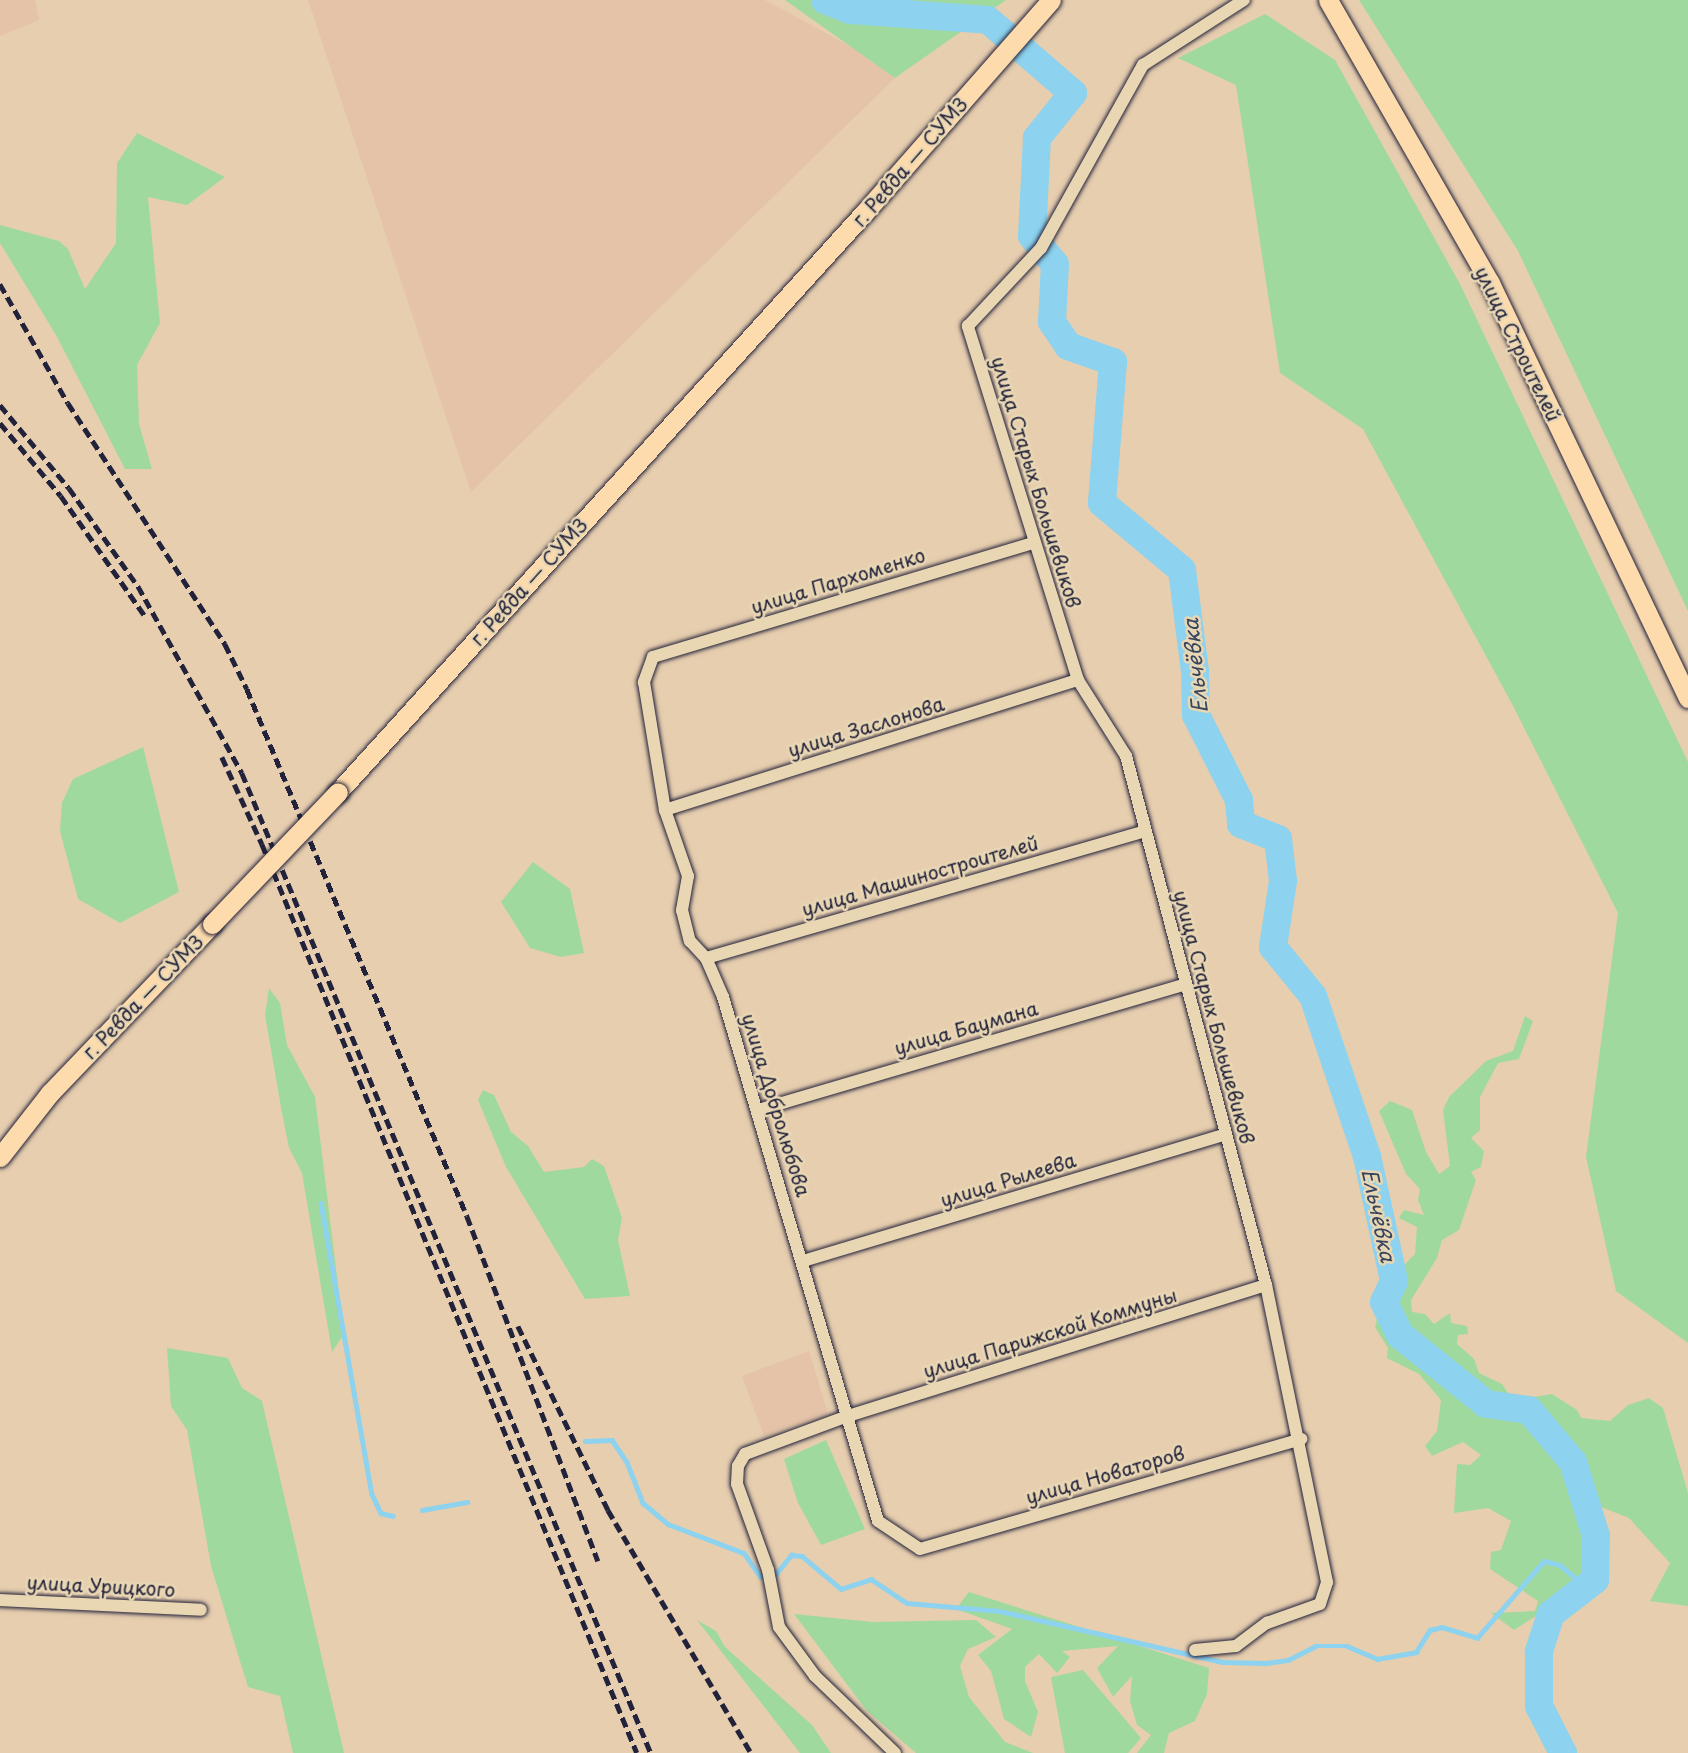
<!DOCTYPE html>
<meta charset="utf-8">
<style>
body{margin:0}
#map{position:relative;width:1688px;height:1753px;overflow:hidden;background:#e7ceaf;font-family:"Playpen Sans",sans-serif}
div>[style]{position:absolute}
.built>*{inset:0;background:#e5c3a9}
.green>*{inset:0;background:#a0d99e}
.stream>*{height:4.5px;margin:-2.25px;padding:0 2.25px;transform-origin:2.25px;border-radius:2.25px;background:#8dd2ee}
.river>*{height:28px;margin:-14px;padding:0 14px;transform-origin:14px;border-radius:14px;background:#8dd2ee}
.roads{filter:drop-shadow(0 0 2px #22223b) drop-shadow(0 0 2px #22223b)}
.street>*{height:12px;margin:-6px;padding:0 6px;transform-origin:6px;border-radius:6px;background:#e9d7b4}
.primary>*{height:19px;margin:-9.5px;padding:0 9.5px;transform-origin:9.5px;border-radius:9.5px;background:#fedbac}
.rail>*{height:4.5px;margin-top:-2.25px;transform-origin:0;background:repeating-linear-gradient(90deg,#22223b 0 10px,transparent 0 15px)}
.bridges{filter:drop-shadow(0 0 2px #22223b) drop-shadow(0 0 2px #22223b)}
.primary-bridge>*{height:19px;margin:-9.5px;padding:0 9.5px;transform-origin:9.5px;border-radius:9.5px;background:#fedbac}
span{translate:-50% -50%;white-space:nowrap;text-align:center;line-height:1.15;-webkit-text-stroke:5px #e9d7b4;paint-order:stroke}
.street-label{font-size:19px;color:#22223b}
.water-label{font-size:21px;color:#37455f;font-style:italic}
</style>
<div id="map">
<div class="built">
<div style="clip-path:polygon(0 0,35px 0,39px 20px,0 36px)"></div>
<div style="clip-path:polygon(308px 0,765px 0,883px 64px,895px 78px,471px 492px)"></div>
<div style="clip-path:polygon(809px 1351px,828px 1414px,764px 1436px,742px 1376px)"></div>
</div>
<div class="green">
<div style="clip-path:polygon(785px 0,1006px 0,895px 78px)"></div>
<div style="clip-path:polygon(1359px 0,1688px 0,1688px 611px,1518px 251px)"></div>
<div style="clip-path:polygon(1265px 14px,1335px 60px,1460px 284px,1688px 762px,1688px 1343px,1616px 1291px,1586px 1157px,1618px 913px,1512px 704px,1363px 429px,1280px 373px,1236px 85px,1178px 58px)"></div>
<div style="clip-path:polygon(137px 133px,225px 177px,187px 205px,148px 197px,160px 323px,137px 365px,139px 424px,152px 469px,125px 469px,56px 335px,0 243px,0 225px,59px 241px,68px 249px,85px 289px,116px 243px,117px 163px)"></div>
<div style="clip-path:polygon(143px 747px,179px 892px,120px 923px,78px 899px,60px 831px,62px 803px,73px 779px)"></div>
<div style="clip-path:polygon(533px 862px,570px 889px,584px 953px,561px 957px,530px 948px,501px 902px)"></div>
<div style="clip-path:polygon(269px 988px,280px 1003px,287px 1045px,315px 1097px,344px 1334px,332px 1352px,302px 1173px,289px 1148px,282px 1113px,265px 1015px)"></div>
<div style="clip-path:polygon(1525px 1016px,1533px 1021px,1519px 1059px,1498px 1063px,1480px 1097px,1480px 1130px,1471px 1138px,1484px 1151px,1481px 1167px,1471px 1172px,1476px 1180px,1459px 1230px,1442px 1240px,1437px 1258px,1411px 1300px,1412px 1312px,1425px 1314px,1434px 1324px,1450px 1313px,1451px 1323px,1467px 1326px,1468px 1334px,1458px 1335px,1457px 1344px,1474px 1359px,1479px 1373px,1502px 1384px,1510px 1396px,1521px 1399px,1552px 1394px,1577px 1410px,1581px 1418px,1610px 1421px,1628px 1405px,1649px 1398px,1663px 1408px,1688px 1493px,1688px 1606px,1650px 1601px,1670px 1563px,1629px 1518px,1601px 1507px,1606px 1571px,1514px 1630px,1491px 1613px,1535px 1611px,1538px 1601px,1490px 1569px,1491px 1552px,1501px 1550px,1511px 1521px,1488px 1508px,1454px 1513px,1457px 1464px,1470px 1465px,1481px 1455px,1463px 1442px,1432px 1456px,1425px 1446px,1437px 1431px,1441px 1400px,1419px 1374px,1387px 1358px,1388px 1348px,1375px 1327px,1386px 1283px,1415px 1254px,1417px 1227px,1399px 1218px,1404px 1210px,1424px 1215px,1418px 1200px,1420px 1189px,1406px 1174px,1379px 1111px,1390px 1101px,1412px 1110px,1426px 1152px,1439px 1174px,1450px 1166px,1443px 1110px,1449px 1097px,1486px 1061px,1513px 1051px)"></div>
<div style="clip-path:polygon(483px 1090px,494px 1095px,511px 1132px,528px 1146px,544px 1172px,584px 1167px,592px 1159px,604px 1166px,622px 1218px,618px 1240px,630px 1296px,585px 1299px,506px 1167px,478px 1100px)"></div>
<div style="clip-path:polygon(167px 1348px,228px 1358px,242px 1388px,262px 1401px,344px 1753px,293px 1753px,280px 1696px,248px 1687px,211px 1566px,187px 1430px,171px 1406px)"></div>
<div style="clip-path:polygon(826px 1440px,865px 1529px,821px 1545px,798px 1503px,784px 1459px)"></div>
<div style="clip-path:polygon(969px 1592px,1209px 1668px,1207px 1694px,1195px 1721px,1169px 1733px,1164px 1753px,1137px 1753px,1151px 1735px,1137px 1725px,1130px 1701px,1132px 1676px,1113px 1697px,1097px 1668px,1118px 1646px,1062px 1651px,1070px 1657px,1057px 1673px,1039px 1654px,1025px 1667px,1025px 1681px,1038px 1712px,1031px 1737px,1004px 1719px,991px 1671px,978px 1655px,1012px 1629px,956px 1609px)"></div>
<div style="clip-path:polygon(794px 1614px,873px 1622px,976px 1620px,996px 1637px,968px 1649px,960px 1666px,969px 1697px,1005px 1742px,1033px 1753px,916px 1753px,867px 1711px)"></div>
<div style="clip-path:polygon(697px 1620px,716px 1631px,725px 1647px,812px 1725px,831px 1753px,800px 1753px)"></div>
<div style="clip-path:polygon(1083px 1670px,1141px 1738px,1128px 1753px,1065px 1753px,1051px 1677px)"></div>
</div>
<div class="stream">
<div style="left:321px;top:1203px;width:295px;rotate:80.1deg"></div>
<div style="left:372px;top:1494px;width:21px;rotate:65deg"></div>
<div style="left:381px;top:1513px;width:12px;rotate:14deg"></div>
<div style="left:585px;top:1441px;width:27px;rotate:-2deg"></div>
<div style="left:612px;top:1440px;width:27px;rotate:56deg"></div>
<div style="left:627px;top:1462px;width:44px;rotate:68.7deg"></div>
<div style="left:643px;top:1503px;width:33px;rotate:40deg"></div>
<div style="left:668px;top:1524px;width:81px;rotate:20.9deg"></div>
<div style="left:744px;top:1553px;width:29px;rotate:55deg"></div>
<div style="left:422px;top:1510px;width:46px;rotate:-10.1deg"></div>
<div style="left:775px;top:1575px;width:26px;rotate:-51deg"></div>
<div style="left:791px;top:1555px;width:11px;rotate:5deg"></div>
<div style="left:802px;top:1556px;width:51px;rotate:40.2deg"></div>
<div style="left:841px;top:1589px;width:32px;rotate:-18deg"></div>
<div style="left:871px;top:1579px;width:43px;rotate:33.7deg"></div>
<div style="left:907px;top:1603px;width:93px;rotate:4.9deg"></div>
<div style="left:1000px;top:1611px;width:229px;rotate:12.9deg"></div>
<div style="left:1223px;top:1662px;width:43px;rotate:1.3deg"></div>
<div style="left:1266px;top:1663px;width:22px;rotate:-8deg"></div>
<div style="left:1288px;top:1660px;width:31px;rotate:-27deg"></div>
<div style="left:1316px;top:1646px;width:31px"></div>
<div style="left:1347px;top:1646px;width:33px;rotate:23deg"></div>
<div style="left:1377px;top:1659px;width:40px;rotate:-10deg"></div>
<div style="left:1416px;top:1652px;width:26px;rotate:-58deg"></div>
<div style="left:1430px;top:1630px;width:12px;rotate:-14deg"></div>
<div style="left:1442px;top:1627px;width:37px;rotate:17deg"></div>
<div style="left:1477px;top:1638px;width:102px;rotate:-49deg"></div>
<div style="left:1544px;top:1561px;width:16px;rotate:14deg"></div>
<div style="left:1560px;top:1565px;width:34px;rotate:40deg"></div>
</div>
<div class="river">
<div style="left:825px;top:0;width:27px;rotate:22deg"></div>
<div style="left:850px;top:10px;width:138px;rotate:4.1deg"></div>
<div style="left:988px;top:20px;width:112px;rotate:40.7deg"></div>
<div style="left:1073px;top:93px;width:58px;rotate:128.7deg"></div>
<div style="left:1037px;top:138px;width:98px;rotate:92.9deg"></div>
<div style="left:1032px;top:236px;width:36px;rotate:51deg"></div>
<div style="left:1055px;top:264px;width:58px;rotate:93deg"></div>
<div style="left:1052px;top:322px;width:29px;rotate:56deg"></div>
<div style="left:1068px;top:346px;width:48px;rotate:19.6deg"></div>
<div style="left:1113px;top:362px;width:141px;rotate:94.5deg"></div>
<div style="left:1102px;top:503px;width:104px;rotate:39.9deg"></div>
<div style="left:1182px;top:570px;width:102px;rotate:82.7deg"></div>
<div style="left:1195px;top:671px;width:44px;rotate:88.7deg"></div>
<div style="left:1196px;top:715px;width:95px;rotate:63.2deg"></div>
<div style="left:1239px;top:800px;width:24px;rotate:85deg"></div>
<div style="left:1241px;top:824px;width:40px;rotate:22deg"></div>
<div style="left:1278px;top:839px;width:42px;rotate:83.2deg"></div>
<div style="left:1283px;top:881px;width:67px;rotate:98.6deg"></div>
<div style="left:1273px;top:947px;width:63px;rotate:50.8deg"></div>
<div style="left:1313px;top:996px;width:169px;rotate:71.4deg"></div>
<div style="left:1367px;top:1156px;width:128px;rotate:77.8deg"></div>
<div style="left:1394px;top:1281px;width:23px;rotate:115deg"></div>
<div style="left:1384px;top:1302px;width:37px;rotate:64deg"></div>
<div style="left:1400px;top:1335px;width:110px;rotate:38.7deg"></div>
<div style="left:1486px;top:1404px;width:43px;rotate:7.9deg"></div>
<div style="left:1529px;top:1410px;width:68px;rotate:49.8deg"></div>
<div style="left:1573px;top:1462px;width:77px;rotate:72.7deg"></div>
<div style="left:1596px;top:1536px;width:44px;rotate:91.3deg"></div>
<div style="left:1595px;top:1580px;width:56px;rotate:142.3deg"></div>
<div style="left:1551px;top:1614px;width:40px;rotate:108deg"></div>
<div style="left:1539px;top:1652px;width:54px;rotate:90deg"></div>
<div style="left:1539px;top:1706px;width:53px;rotate:62.9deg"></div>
</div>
<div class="roads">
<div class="street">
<div style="left:1033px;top:543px;width:397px;rotate:163.3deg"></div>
<div style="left:653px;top:657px;width:27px;rotate:110deg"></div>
<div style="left:644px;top:682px;width:130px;rotate:80.7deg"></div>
<div style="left:665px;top:810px;width:70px;rotate:70.8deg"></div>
<div style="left:688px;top:876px;width:35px;rotate:100deg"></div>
<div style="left:682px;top:910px;width:32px;rotate:76deg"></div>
<div style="left:690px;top:941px;width:23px;rotate:47deg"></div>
<div style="left:706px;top:958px;width:43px;rotate:66.4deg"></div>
<div style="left:723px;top:997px;width:546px;rotate:73.52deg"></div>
<div style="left:878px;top:1521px;width:50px;rotate:33.7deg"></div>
<div style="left:920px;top:1549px;width:397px;rotate:-16.1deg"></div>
<div style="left:665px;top:810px;width:433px;rotate:-17.5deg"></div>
<div style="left:706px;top:958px;width:457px;rotate:-16.1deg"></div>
<div style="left:758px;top:1110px;width:445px;rotate:-16.4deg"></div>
<div style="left:803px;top:1261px;width:438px;rotate:-16.7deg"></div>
<div style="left:0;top:1600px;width:201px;rotate:2.8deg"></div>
<div style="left:1195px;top:1650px;width:41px;rotate:-5.6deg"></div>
<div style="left:1236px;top:1646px;width:39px;rotate:-37deg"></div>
<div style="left:1267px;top:1623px;width:56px;rotate:-19.7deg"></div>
<div style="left:1320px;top:1604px;width:23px;rotate:-72deg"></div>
<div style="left:1327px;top:1582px;width:303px;rotate:-101.6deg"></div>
<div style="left:1266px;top:1285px;width:547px;rotate:-104.82deg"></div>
<div style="left:1126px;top:756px;width:90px;rotate:-122.3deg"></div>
<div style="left:1078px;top:680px;width:371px;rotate:-107.3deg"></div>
<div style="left:968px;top:326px;width:107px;rotate:-46.9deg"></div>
<div style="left:1041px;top:248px;width:210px;rotate:-60.9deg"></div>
<div style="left:1143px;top:65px;width:120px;rotate:-32.8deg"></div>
<div style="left:895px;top:1753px;width:111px;rotate:-136.1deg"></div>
<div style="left:815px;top:1676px;width:61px;rotate:-126.3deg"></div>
<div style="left:779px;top:1627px;width:58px;rotate:-100.9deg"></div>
<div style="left:768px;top:1570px;width:91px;rotate:-109.8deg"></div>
<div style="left:737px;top:1484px;width:18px;rotate:-87deg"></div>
<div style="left:738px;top:1466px;width:14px;rotate:-60deg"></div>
<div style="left:745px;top:1454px;width:107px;rotate:-20.3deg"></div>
<div style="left:845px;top:1417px;width:441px;rotate:-17.4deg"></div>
</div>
<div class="primary">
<div style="left:1328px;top:0;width:326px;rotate:60.2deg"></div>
<div style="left:1490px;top:283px;width:460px;rotate:64.5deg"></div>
<div style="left:338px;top:792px;width:782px;rotate:-47.75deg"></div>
<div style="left:864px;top:213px;width:283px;rotate:-48.7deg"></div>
<div style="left:0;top:1157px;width:81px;rotate:-52deg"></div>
<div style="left:50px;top:1093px;width:234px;rotate:-46.2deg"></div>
</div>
</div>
<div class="rail">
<div style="left:0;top:284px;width:137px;rotate:60.3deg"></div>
<div style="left:68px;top:403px;width:288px;rotate:56.9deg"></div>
<div style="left:225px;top:644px;width:50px;rotate:63.9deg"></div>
<div style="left:247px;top:689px;width:571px;rotate:67.34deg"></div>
<div style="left:467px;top:1216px;width:369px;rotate:69.2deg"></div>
<div style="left:0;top:405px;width:108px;rotate:50.3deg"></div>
<div style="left:69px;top:488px;width:120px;rotate:54.9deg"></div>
<div style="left:138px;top:586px;width:214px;rotate:60.9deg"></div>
<div style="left:242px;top:773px;width:1062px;rotate:67.35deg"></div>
<div style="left:0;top:423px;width:95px;rotate:50.1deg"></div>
<div style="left:61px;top:496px;width:146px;rotate:55deg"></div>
<div style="left:222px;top:757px;width:96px;rotate:65.3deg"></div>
<div style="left:262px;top:844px;width:983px;rotate:67.58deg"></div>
<div style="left:518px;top:1326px;width:205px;rotate:63.9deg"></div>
<div style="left:608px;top:1510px;width:282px;rotate:59.5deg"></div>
</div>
<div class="bridges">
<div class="primary-bridge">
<div style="left:212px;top:924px;width:182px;rotate:-46.3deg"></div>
</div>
</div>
<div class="street-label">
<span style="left:910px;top:162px;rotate:-49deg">г. Ревда — СУМЗ</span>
<span style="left:1518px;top:344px;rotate:64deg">улица Строителей</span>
<span style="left:1036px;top:482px;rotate:73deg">улица Старых Большевиков</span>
<span style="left:838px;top:581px;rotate:-17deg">улица Пархоменко</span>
<span style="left:529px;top:582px;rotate:-48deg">г. Ревда — СУМЗ</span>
<span style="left:866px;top:727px;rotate:-17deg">улица Заслонова</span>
<span style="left:920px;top:876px;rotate:-16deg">улица Машиностроителей</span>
<span style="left:143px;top:997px;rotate:-46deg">г. Ревда — СУМЗ</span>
<span style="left:1214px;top:1017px;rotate:75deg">улица Старых Большевиков</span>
<span style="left:966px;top:1028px;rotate:-16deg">улица Баумана</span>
<span style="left:776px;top:1105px;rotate:73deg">улица Добролюбова</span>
<span style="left:1008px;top:1180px;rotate:-17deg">улица Рылеева</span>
<span style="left:1050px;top:1333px;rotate:-17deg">улица Парижской Коммуны</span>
<span style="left:1105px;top:1475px;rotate:-16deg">улица Новаторов</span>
<span style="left:101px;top:1586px;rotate:3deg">улица Урицкого</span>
</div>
<div class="water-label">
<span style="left:1194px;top:666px;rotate:-96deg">Ельчёвка</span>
<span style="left:1380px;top:1215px;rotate:78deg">Ельчёвка</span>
</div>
</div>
